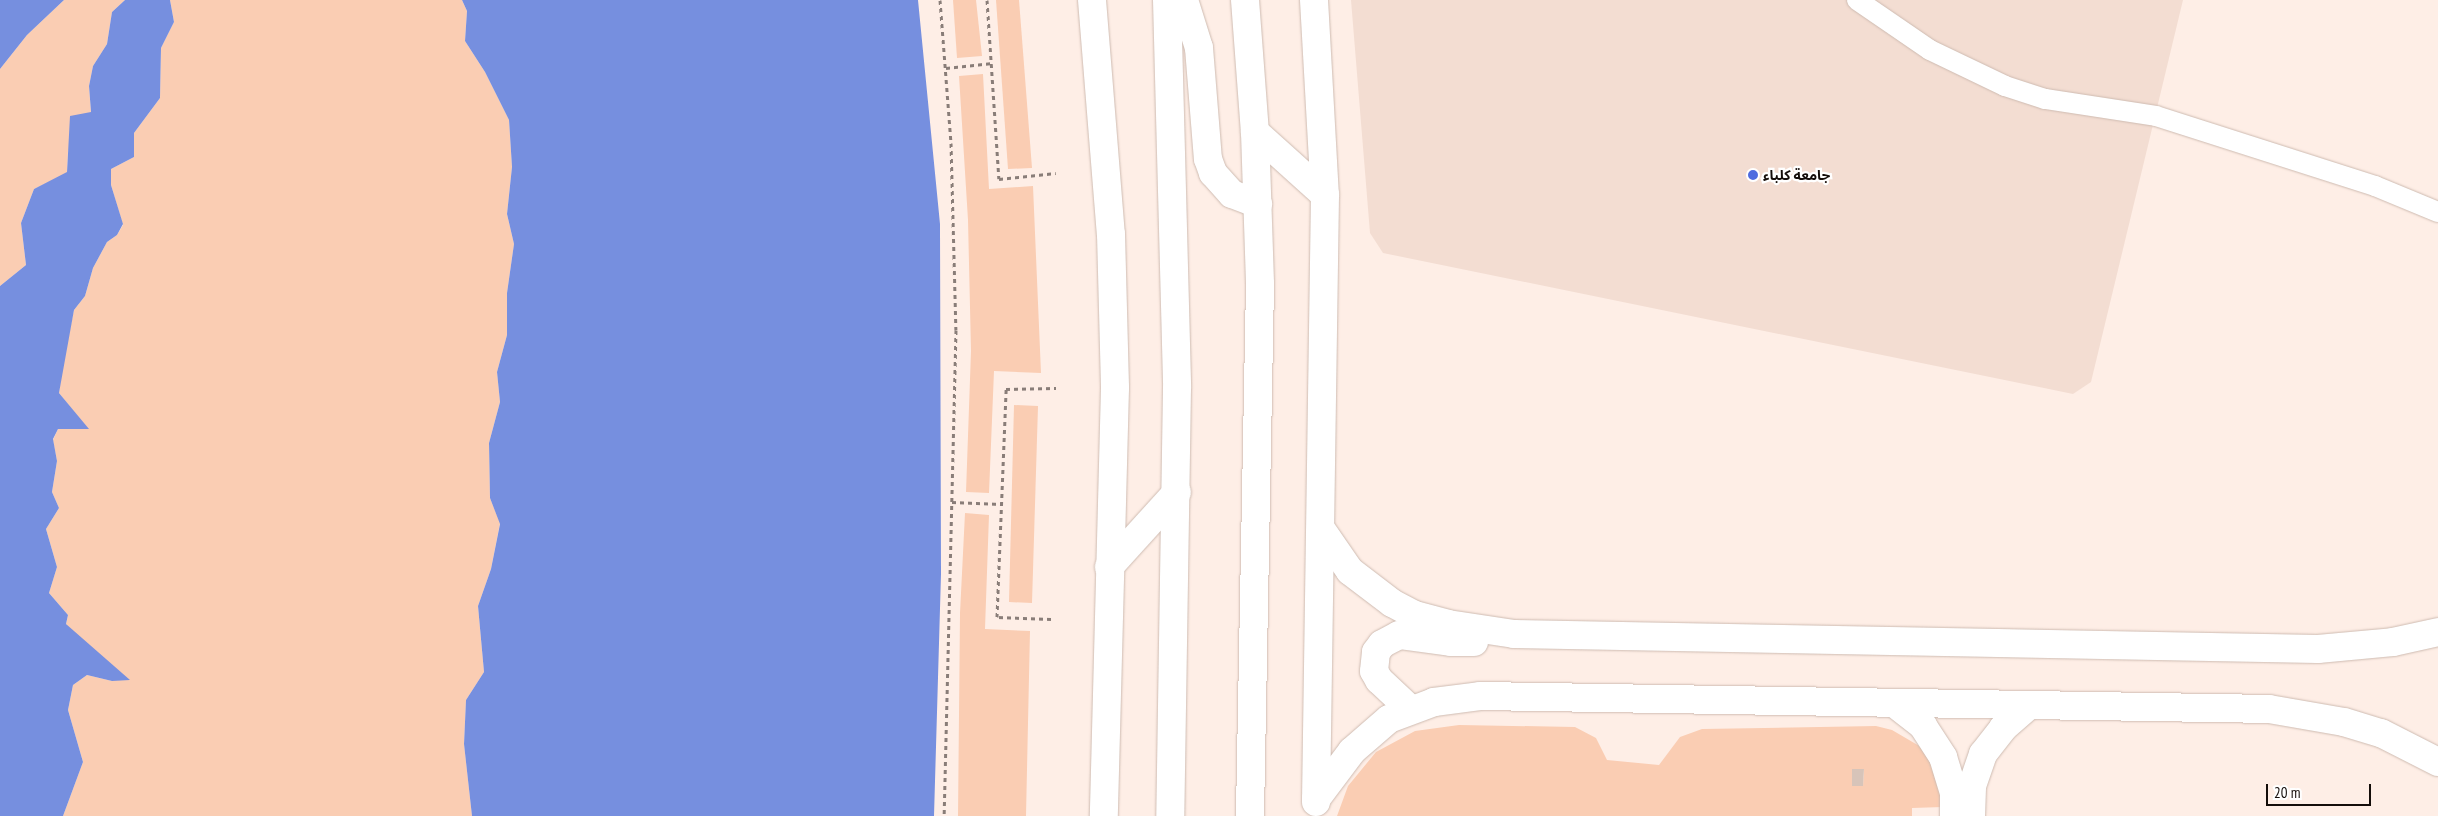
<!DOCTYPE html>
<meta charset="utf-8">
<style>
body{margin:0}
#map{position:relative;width:2438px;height:816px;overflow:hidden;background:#feeee6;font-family:"PT Sans Narrow","Noto Sans Arabic",sans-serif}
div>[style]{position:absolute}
.built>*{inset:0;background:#f3ddd2}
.green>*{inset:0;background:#facdb3}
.water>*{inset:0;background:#768fdf}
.building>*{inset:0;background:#d7c4b9}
.path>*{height:3px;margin-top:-1.5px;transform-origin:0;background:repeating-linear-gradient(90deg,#897d78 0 4px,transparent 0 8px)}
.roads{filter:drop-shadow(0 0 1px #cebbb1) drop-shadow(0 0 1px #cebbb1)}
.lane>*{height:20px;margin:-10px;padding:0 10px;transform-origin:10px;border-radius:10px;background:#fff}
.secondary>*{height:28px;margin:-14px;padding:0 14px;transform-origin:14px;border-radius:14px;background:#fff}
.highway>*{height:28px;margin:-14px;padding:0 14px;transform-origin:14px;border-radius:14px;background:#fff}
.dots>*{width:14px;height:14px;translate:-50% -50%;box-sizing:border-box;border:2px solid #fff;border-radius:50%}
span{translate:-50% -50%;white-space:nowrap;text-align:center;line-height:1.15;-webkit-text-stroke:4.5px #fff;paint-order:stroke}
.poi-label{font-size:14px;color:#140d0a;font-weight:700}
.left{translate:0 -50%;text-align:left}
.scale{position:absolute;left:2266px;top:784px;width:105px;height:22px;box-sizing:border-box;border:2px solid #140d0a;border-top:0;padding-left:6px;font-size:15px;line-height:18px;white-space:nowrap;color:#140d0a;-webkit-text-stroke:4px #fff;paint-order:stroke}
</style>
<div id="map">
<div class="built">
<div style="clip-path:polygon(1351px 0,2183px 0,2091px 382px,2073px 394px,1383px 253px,1370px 233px)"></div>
</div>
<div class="green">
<div style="clip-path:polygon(64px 0,125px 0,112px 12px,107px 44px,93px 66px,89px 86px,91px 113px,68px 151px,67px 173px,34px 189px,21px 223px,26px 265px,0 286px,0 69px,27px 35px)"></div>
<div style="clip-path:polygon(170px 0,462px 0,467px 11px,465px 41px,485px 72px,509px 120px,512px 167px,507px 214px,514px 244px,507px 293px,507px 335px,497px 372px,500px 402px,489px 443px,490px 498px,500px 523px,491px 569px,478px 606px,484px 672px,466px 700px,464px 744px,472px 816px,63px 816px,83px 762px,68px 710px,73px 685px,87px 675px,112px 681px,66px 624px,68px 615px,49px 593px,57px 567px,46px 529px,59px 508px,52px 492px,57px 461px,53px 440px,58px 429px,88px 429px,59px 393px,62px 367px,74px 310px,85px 296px,93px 268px,107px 242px,117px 235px,123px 225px,111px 185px,111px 169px,134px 157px,134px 133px,160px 98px,161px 48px,174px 22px)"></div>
<div style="clip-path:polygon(953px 0,976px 0,982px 56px,957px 58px)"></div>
<div style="clip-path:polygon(996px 0,1019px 0,1032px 168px,1008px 169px)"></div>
<div style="clip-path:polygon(983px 74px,989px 189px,1033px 186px,1041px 373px,994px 371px,989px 493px,966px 492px,971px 351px,968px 220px,959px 76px)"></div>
<div style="clip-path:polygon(1014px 405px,1038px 406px,1032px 603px,1009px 602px)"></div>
<div style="clip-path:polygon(965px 513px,989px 515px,985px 629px,1030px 631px,1026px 816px,958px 816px,960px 613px)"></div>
<div style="clip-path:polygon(evenodd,1459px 725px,1575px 727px,1596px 738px,1607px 760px,1659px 765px,1680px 737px,1702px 729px,1876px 726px,1892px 730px,1921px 747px,1939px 774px,1943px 807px,1912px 808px,1912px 816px,1337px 816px,1348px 786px,1376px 752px,1415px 731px,1459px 725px,1852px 769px,1864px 769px,1863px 786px,1852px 786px,1852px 769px)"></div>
</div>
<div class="water">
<div style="clip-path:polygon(0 0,64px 0,27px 35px,0 69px)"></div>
<div style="clip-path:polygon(125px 0,170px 0,174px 22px,161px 48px,160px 98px,134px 133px,134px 157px,111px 169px,111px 185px,123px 224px,117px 235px,107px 242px,93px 268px,85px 296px,74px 310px,59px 393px,89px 429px,58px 429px,53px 439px,57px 461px,52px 492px,59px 508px,46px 529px,57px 567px,49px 593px,68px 615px,66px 624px,130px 680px,112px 681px,87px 675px,73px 685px,68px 710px,83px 762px,63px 816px,0 816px,0 286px,26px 265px,21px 223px,34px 189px,67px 172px,70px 116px,91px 112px,89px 86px,93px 66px,107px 44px,112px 12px)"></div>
<div style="clip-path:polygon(462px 0,918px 0,940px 224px,941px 574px,934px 816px,472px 816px,464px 744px,466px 700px,484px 672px,478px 606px,491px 569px,500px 524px,490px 498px,489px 443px,500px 402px,497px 372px,507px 335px,507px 293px,514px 244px,507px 214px,512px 167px,509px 120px,485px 72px,465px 41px,467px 11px)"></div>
</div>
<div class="building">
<div style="clip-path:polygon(1852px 769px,1864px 769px,1863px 786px,1852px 786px)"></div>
</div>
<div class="path">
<div style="left:940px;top:0;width:143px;rotate:85.6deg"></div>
<div style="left:951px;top:143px;width:187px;rotate:88.5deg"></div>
<div style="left:956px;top:330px;width:486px;rotate:91.4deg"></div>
<div style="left:987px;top:0;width:179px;rotate:86.2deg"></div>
<div style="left:999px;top:179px;width:57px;rotate:-6deg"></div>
<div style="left:946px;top:68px;width:47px;rotate:-6.1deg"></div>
<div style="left:952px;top:502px;width:49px;rotate:2.3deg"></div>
<div style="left:1051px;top:619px;width:54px;rotate:-177.9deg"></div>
<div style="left:997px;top:617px;width:228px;rotate:-87.7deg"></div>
<div style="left:1006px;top:389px;width:50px;rotate:-1.1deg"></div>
</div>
<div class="roads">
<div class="lane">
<div style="left:1857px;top:0;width:88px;rotate:34.4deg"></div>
<div style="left:1930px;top:50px;width:83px;rotate:25.6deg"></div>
<div style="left:2005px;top:86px;width:42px;rotate:18deg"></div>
<div style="left:2045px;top:99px;width:112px;rotate:8.7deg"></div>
<div style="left:2156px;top:116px;width:230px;rotate:17.7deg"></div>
<div style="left:2375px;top:186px;width:68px;rotate:22.4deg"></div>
</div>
<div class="secondary">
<div style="left:1092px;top:0;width:235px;rotate:85.4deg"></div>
<div style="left:1111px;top:234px;width:154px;rotate:88.5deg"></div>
<div style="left:1115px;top:388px;width:428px;rotate:91.5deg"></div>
<div style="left:1314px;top:0;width:195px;rotate:86.8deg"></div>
<div style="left:1325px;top:195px;width:607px;rotate:90.85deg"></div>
<div style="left:1321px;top:529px;width:51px;rotate:55.4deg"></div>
<div style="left:1350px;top:571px;width:53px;rotate:37.3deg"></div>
<div style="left:1392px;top:603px;width:26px;rotate:28deg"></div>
<div style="left:1415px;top:615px;width:34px;rotate:15deg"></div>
<div style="left:1448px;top:624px;width:67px;rotate:8.6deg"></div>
<div style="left:1514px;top:634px;width:804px;rotate:1.07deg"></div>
<div style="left:2318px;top:649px;width:75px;rotate:-5.3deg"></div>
<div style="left:2393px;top:642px;width:46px;rotate:-12.5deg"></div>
<div style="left:1894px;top:703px;width:37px;rotate:38deg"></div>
<div style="left:1923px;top:726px;width:37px;rotate:57deg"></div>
<div style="left:1943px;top:757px;width:38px;rotate:73deg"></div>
<div style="left:1954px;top:793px;width:23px;rotate:90deg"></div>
<div style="left:1410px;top:709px;width:42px;rotate:-136.9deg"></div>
<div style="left:1379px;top:680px;width:10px;rotate:-119deg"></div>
<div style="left:1374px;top:671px;width:19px;rotate:-84deg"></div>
<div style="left:1376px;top:652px;width:10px;rotate:-53deg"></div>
<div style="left:1382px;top:644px;width:19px;rotate:-28deg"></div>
<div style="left:1399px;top:635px;width:52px;rotate:7.7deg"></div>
<div style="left:1451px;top:642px;width:23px"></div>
<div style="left:1316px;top:799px;width:60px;rotate:-53.1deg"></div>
<div style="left:1352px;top:751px;width:49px;rotate:-40.9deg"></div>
<div style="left:1389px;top:719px;width:48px;rotate:-20.7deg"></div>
<div style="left:1434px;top:702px;width:46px;rotate:-7.4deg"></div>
<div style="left:1480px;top:696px;width:789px;rotate:0.94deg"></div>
<div style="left:2269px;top:709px;width:76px;rotate:9.8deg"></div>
<div style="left:2344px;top:722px;width:39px;rotate:17deg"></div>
<div style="left:2381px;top:733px;width:64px;rotate:27deg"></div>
<div style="left:1971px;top:816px;width:30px;rotate:-88deg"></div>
<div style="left:1972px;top:786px;width:34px;rotate:-71deg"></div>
<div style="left:1983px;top:754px;width:33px;rotate:-52deg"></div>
<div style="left:2003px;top:728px;width:35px;rotate:-41deg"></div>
</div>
<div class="highway">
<div style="left:1167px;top:0;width:388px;rotate:88.5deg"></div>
<div style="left:1177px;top:388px;width:428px;rotate:90.9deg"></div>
<div style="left:1184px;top:0;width:50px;rotate:72.6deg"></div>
<div style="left:1199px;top:48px;width:111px;rotate:85.4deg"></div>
<div style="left:1208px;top:159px;width:15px;rotate:70deg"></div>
<div style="left:1213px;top:173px;width:28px;rotate:48deg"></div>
<div style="left:1232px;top:194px;width:28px;rotate:21deg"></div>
<div style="left:1245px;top:0;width:132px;rotate:85.7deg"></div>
<div style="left:1255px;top:132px;width:152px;rotate:88.1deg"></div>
<div style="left:1260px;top:284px;width:532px;rotate:91.08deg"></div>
<div style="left:1255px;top:132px;width:94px;rotate:42deg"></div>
<div style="left:1109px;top:567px;width:101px;rotate:-47.8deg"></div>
</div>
</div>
<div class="dots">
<div style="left:1753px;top:175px;background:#4e6bdf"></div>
</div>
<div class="poi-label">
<span class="left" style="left:1763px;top:175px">جامعة كلباء</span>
</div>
<div class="scale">20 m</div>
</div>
